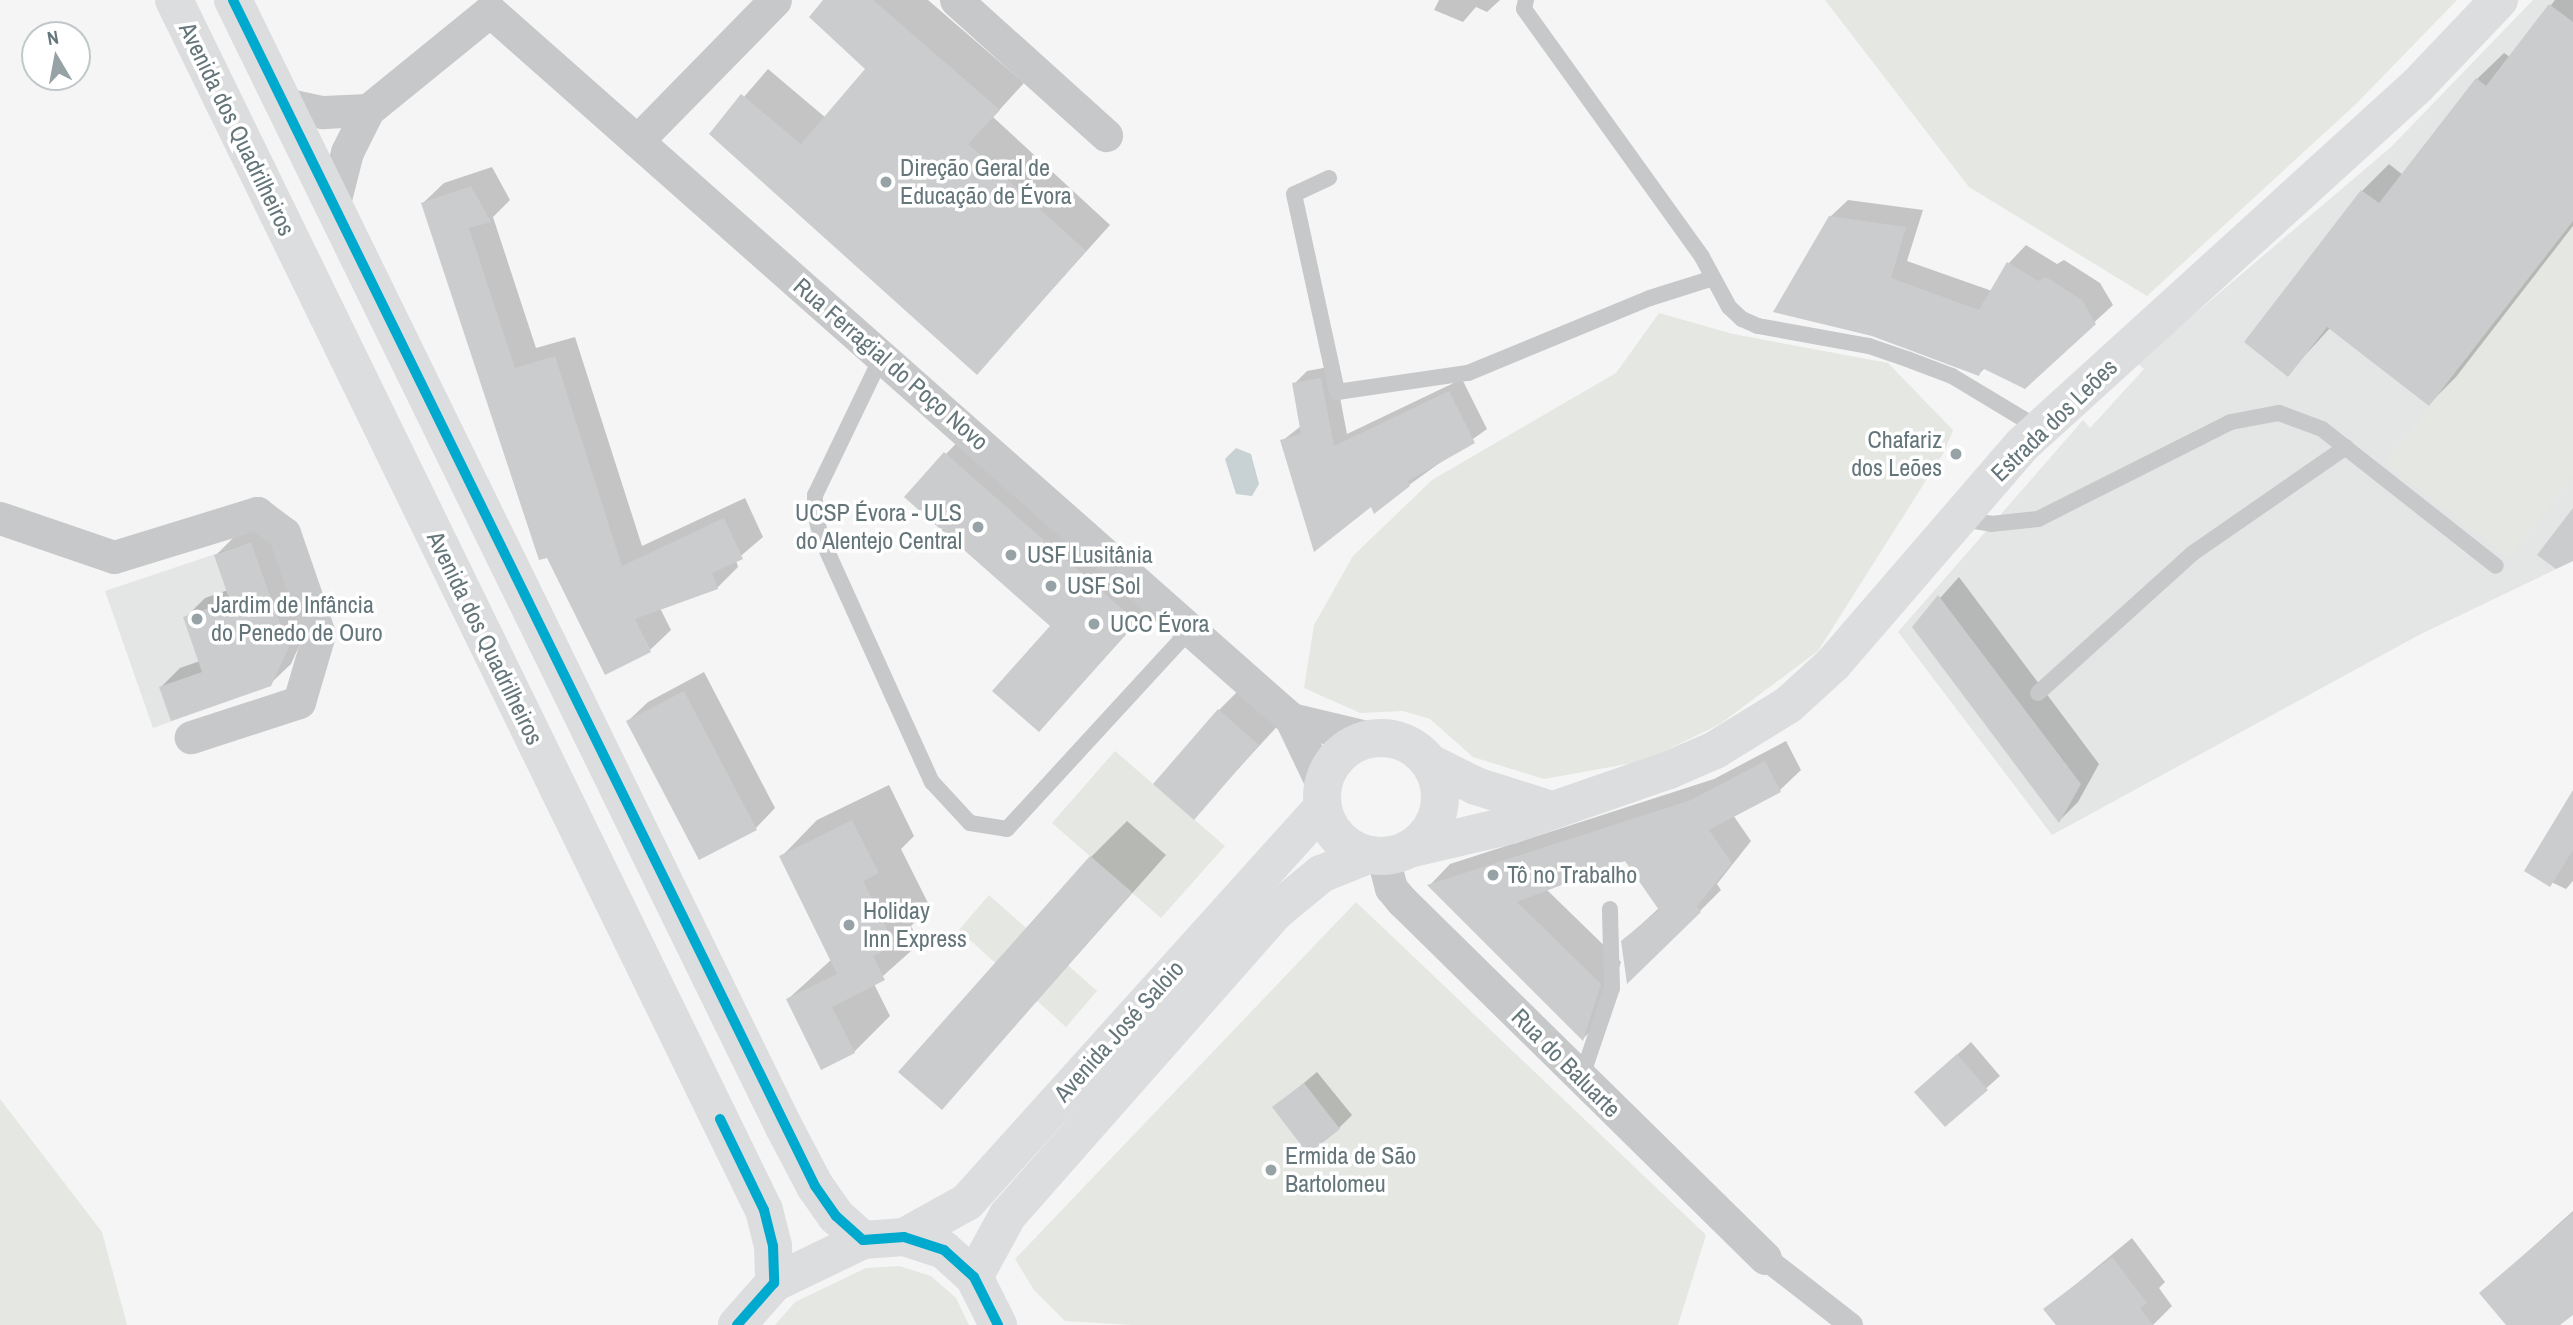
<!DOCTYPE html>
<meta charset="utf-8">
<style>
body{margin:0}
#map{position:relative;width:2573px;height:1325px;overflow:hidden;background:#f5f5f5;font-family:"Archivo Narrow",sans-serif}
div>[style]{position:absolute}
.built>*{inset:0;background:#e4e6e5}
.green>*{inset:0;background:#e4e7e2}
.water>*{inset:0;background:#c8d1d3}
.shadow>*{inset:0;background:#0003}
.building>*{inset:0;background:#cbcccd}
.service>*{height:16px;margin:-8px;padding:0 8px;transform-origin:8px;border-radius:8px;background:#c6c8c9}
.pedestrian>*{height:24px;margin:-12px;padding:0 12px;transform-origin:12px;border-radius:12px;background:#c6c8c9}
.minor>*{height:33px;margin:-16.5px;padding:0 16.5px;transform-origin:16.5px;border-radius:16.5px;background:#c6c8c9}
.secondary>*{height:38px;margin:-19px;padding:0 19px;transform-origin:19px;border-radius:19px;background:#dcddde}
.secondary>.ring{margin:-19px;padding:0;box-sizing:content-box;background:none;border:38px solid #dcddde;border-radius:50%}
.primary>*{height:38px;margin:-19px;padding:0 19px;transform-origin:19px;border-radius:19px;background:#dcddde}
.bus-1>*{height:10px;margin:-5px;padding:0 5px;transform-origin:5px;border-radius:5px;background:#00a9ce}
.dots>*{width:19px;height:19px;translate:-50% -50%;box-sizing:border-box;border:4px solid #fff;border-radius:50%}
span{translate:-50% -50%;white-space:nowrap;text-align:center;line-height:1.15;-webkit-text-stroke:7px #fff;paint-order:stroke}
.street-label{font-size:24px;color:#65767b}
.poi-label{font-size:24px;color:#65767b}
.left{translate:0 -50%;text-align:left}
.right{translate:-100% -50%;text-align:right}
.north{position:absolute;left:21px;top:21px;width:70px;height:70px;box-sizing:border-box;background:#fff;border:2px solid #c1c8ca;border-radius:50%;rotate:350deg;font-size:19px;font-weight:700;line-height:28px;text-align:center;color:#65767b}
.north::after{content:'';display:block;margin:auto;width:24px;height:32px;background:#97a2a6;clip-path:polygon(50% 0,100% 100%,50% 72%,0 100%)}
</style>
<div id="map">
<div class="built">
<div style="clip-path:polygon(2533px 0,2573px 0,2573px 561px,2419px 635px,2052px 835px,1898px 632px,2083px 420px,2090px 428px,2144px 369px,2137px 363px,2391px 147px)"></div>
<div style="clip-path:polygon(251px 542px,289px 647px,271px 686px,153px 728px,105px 591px)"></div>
</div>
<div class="green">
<div style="clip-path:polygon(1825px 0,2457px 0,2356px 104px,2147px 296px,1969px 187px)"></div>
<div style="clip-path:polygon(2573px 221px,2573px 475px,2509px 557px,2385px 464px)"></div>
<div style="clip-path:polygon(1659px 313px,1733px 334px,1888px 363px,1953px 430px,1944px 452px,1818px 651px,1720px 724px,1644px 761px,1544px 779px,1473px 757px,1430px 719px,1403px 711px,1360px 713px,1304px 688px,1314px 625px,1353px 556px,1432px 480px,1616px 373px)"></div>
<div style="clip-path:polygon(1115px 751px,1225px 846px,1161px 918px,1052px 823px)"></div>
<div style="clip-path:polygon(989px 895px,1097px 991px,1066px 1027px,959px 930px)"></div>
<div style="clip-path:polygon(1356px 902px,1706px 1235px,1678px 1325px,1132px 1325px,1065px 1321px,1034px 1290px,1015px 1259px)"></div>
<div style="clip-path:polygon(0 1099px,102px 1232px,127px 1325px,0 1325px)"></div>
<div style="clip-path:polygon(899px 1266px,931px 1276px,956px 1298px,969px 1325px,775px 1325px,795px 1302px,866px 1268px)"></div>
</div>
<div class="water">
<div style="clip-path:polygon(1236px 448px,1251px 454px,1259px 484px,1252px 496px,1236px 494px,1225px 459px)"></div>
</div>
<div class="shadow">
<div style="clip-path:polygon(826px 0,928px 0,1024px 83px,993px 117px,1110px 225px,977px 373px,712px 134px,768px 69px,826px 118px,868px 69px)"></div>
<div style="clip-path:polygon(1439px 0,1500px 0,1487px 12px,1476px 7px,1463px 22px,1434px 10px)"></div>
<div style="clip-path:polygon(2555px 0,2573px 0,2573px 226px,2456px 377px,2429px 404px,2330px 328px,2287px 375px,2362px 191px,2389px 164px,2403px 175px,2477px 79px,2504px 53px,2510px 57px)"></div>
<div style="clip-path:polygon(492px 167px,510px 200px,493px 217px,536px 348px,575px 337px,642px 546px,745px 498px,763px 537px,736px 560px,738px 567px,717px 588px,660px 608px,671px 630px,650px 650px,423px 203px,444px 183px)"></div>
<div style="clip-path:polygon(1848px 200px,1923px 210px,1907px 261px,1992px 291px,2009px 263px,2026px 245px,2057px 264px,2064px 260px,2100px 283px,2113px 305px,2024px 387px,1986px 367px,1979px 374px,1830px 217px)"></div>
<div style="clip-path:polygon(1334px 366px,1347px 434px,1462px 379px,1487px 429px,1409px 485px,1372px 505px,1282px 441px,1301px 426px,1294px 384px,1307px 371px)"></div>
<div style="clip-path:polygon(971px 428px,1161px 596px,1039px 730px,1052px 626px,946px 454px)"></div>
<div style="clip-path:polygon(271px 523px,308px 626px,291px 664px,270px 684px,161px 687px,180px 668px,200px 661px,185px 618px,205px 598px,228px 590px,216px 555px,235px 536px)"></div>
<div style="clip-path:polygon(1959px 577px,2099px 764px,2078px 802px,2059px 821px,1914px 627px)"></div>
<div style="clip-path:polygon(704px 672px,775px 808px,756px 828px,628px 721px,648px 702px)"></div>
<div style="clip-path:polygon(1255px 674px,1294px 708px,1194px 817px,1219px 710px)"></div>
<div style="clip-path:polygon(1786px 741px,1801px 770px,1780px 790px,1733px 815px,1751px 841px,1717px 884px,1721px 890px,1700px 911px,1623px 941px,1659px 908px,1625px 859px,1546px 889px,1621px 962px,1603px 1018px,1583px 1039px,1430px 885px,1450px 864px,1714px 779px)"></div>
<div style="clip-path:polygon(889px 785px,914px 836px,901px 849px,930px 907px,911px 926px,920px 943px,874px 984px,890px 1016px,854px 1052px,788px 999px,832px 959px,781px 857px,817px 820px)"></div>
<div style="clip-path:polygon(2573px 807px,2573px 881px,2566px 889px,2526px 870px)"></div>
<div style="clip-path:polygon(1127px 821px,1166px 855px,942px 1108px,1091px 857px)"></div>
<div style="clip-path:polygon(1971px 1042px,2000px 1076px,1945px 1125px,1916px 1092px)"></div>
<div style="clip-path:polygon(1317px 1072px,1352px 1115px,1339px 1128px,1275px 1107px)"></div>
<div style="clip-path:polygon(2573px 1211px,2573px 1313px,2557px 1325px,2508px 1325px,2481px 1293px)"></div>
<div style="clip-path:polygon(2132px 1238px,2165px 1282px,2159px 1288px,2172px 1306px,2153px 1325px,2058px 1325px,2046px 1309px)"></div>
</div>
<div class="building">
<div style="clip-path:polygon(823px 0,873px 0,1000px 110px,968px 144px,1086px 251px,977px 375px,709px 134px,741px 94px,801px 144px,865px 69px,809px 17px)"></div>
<div style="clip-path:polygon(2549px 4px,2573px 22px,2573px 221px,2429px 406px,2327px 327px,2288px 377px,2244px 342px,2361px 190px,2379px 203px,2476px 78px,2486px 86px)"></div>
<div style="clip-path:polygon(471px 186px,491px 222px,469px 228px,515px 368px,555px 356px,622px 566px,724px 518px,743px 559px,712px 573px,718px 589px,635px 619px,651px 652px,605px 675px,547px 558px,539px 560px,421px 203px)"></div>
<div style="clip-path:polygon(1829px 216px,1906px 227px,1891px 278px,1979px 310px,2007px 262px,2038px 281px,2046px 277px,2082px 300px,2096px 324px,2025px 389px,1982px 368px,1979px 376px,1872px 336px,1773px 312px)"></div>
<div style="clip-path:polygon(1321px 378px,1334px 446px,1449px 391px,1475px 443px,1408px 481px,1410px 486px,1374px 514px,1371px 507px,1314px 552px,1280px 440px,1301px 434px,1292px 383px)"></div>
<div style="clip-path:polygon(944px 452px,1137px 622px,1039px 732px,992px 691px,1050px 626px,904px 497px)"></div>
<div style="clip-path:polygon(2573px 508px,2573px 561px,2556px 569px,2537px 555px)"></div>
<div style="clip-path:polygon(251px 542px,289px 647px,271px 686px,171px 721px,159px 687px,202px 672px,183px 617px,230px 601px,214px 555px)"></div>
<div style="clip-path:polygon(1938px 595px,2081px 784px,2059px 823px,1912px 627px)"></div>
<div style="clip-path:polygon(684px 691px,757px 830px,699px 860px,626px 721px)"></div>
<div style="clip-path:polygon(1218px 709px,1259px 745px,1194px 820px,1153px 784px)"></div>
<div style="clip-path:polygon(1765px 761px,1781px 792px,1709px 830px,1732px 863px,1697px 906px,1701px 912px,1627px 984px,1621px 941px,1659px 910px,1625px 861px,1517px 902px,1601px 984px,1583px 1041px,1427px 885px,1691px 800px)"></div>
<div style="clip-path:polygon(2573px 790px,2573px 850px,2550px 887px,2524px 871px)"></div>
<div style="clip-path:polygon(852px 820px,879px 873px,863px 881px,895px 945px,873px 956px,885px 980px,832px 1007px,855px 1053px,821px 1070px,786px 999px,837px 974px,779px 856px)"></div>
<div style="clip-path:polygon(1090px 856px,1132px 892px,942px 1110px,898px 1072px)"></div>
<div style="clip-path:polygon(1957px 1054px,1988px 1090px,1945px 1127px,1914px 1092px)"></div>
<div style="clip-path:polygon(1304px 1083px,1340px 1129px,1308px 1154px,1272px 1107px)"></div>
<div style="clip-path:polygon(2573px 1213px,2573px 1315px,2560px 1325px,2506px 1325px,2479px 1293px)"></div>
<div style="clip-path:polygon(2112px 1257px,2147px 1303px,2140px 1308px,2153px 1325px,2056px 1325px,2043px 1309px)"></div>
</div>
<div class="service">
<div style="left:1526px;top:0;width:9px;rotate:103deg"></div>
<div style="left:1524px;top:9px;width:305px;rotate:54.3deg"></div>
<div style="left:1702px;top:257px;width:57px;rotate:61.6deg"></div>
<div style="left:1729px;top:307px;width:18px;rotate:43deg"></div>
<div style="left:1742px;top:319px;width:17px;rotate:24deg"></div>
<div style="left:1758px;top:326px;width:113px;rotate:10.2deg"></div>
<div style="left:1869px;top:346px;width:40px;rotate:18.9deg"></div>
<div style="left:1907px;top:359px;width:48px;rotate:20.7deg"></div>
<div style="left:1952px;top:376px;width:103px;rotate:31.1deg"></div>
<div style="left:1329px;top:178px;width:38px;rotate:155deg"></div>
<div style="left:1294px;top:194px;width:203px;rotate:77.7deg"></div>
<div style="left:1337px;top:392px;width:132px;rotate:-8.3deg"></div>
<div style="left:1468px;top:373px;width:197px;rotate:-22.4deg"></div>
<div style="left:1650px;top:298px;width:66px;rotate:-17.6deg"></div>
<div style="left:882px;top:356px;width:154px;rotate:115.7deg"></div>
<div style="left:815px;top:495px;width:19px;rotate:90deg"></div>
<div style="left:815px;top:514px;width:27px;rotate:75deg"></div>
<div style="left:822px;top:540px;width:266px;rotate:65.6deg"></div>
<div style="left:932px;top:782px;width:56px;rotate:47.2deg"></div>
<div style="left:970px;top:823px;width:37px;rotate:9deg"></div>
<div style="left:1007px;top:829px;width:272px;rotate:-47.4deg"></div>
<div style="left:1961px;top:519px;width:30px;rotate:9deg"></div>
<div style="left:1991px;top:524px;width:47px;rotate:-6.1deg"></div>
<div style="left:2038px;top:519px;width:216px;rotate:-26.7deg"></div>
<div style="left:2231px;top:422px;width:49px;rotate:-10.6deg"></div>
<div style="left:2279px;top:413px;width:46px;rotate:20.4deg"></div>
<div style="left:2322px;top:429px;width:221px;rotate:38.2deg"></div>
<div style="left:2038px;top:693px;width:209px;rotate:-42.1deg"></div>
<div style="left:2193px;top:553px;width:186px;rotate:-34.7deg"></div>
<div style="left:1581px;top:1079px;width:96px;rotate:-71.2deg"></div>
<div style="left:1612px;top:988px;width:79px;rotate:-91.5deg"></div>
</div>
<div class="pedestrian">
<div style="left:1765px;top:1258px;width:109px;rotate:37.9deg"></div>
</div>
<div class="minor">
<div style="left:956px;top:0;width:202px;rotate:42deg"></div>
<div style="left:284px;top:104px;width:40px;rotate:12deg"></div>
<div style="left:323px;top:112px;width:45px;rotate:-2.5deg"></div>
<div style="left:637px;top:141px;width:197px;rotate:-45.6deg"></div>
<div style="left:333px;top:207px;width:57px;rotate:-75.7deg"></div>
<div style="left:347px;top:152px;width:47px;rotate:-63.4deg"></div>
<div style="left:368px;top:110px;width:157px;rotate:-39.1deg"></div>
<div style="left:490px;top:11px;width:1069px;rotate:41.47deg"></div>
<div style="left:1291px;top:719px;width:72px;rotate:64.5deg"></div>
<div style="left:0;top:518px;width:120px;rotate:18.9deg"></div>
<div style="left:114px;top:557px;width:150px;rotate:-17.1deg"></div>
<div style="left:257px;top:513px;width:34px;rotate:37deg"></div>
<div style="left:284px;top:533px;width:107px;rotate:70.9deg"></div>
<div style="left:319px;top:634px;width:71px;rotate:106.4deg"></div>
<div style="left:299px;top:702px;width:114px;rotate:162deg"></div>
<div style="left:1291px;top:719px;width:82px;rotate:13.4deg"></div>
<div style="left:1383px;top:858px;width:31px;rotate:75deg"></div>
<div style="left:1391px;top:888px;width:17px;rotate:50deg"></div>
<div style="left:1402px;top:901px;width:509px;rotate:44.52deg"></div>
</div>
<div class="secondary">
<div class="ring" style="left:1322px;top:738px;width:80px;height:80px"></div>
<div style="left:1432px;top:764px;width:49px;rotate:26.6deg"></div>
<div style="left:1476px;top:786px;width:76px;rotate:17.7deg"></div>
<div style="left:1413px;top:848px;width:101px;rotate:-13.2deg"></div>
<div style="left:1511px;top:825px;width:167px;rotate:-19.2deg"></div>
<div style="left:1669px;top:770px;width:50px;rotate:-23.5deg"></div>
<div style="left:1715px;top:750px;width:86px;rotate:-31.7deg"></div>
<div style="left:1788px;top:705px;width:61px;rotate:-42.3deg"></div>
<div style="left:1833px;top:664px;width:289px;rotate:-49.2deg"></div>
<div style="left:2022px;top:445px;width:534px;rotate:-42.27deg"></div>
<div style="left:2417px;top:86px;width:119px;rotate:-46.4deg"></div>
<div style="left:904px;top:1237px;width:72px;rotate:-29.1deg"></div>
<div style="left:967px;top:1202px;width:530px;rotate:-47.98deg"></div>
<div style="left:974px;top:1277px;width:71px;rotate:-61.3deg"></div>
<div style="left:1008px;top:1215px;width:404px;rotate:-48.6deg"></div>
<div style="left:1275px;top:912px;width:60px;rotate:-39.6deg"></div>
<div style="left:1321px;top:874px;width:51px;rotate:-22deg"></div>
</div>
<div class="primary">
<div style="left:174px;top:0;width:1346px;rotate:64.01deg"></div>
<div style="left:764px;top:1210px;width:37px;rotate:76deg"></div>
<div style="left:773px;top:1246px;width:37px;rotate:88deg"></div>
<div style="left:233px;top:0;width:1254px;rotate:63.95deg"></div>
<div style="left:784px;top:1127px;width:67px;rotate:62.3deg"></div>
<div style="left:815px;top:1186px;width:37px;rotate:55deg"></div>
<div style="left:836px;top:1216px;width:36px;rotate:42deg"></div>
<div style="left:737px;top:1325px;width:56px;rotate:-48.6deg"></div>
<div style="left:774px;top:1283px;width:99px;rotate:-25.8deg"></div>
<div style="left:863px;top:1240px;width:41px;rotate:-4.2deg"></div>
<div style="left:904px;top:1237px;width:42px;rotate:18deg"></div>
<div style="left:944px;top:1250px;width:40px;rotate:42deg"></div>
<div style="left:974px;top:1277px;width:54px;rotate:63.4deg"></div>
</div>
<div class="bus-1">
<div style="left:233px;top:0;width:1321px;rotate:63.86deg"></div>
<div style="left:815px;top:1186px;width:37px;rotate:55deg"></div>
<div style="left:836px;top:1216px;width:36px;rotate:42deg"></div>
<div style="left:863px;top:1240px;width:41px;rotate:-4.2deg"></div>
<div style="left:904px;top:1237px;width:42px;rotate:18deg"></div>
<div style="left:944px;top:1250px;width:40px;rotate:42deg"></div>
<div style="left:974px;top:1277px;width:54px;rotate:63.4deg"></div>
<div style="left:720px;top:1119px;width:101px;rotate:64.2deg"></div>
<div style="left:764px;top:1210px;width:37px;rotate:76deg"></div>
<div style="left:773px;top:1246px;width:37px;rotate:88deg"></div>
<div style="left:774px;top:1283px;width:56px;rotate:131.4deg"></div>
</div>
<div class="dots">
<div style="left:886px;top:182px;background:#97a2a6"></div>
<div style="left:1956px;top:454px;background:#97a2a6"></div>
<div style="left:978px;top:527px;background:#97a2a6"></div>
<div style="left:1011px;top:555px;background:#97a2a6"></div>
<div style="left:1051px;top:586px;background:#97a2a6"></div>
<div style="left:197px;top:619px;background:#97a2a6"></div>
<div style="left:1094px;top:624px;background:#97a2a6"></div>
<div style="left:1493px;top:875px;background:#97a2a6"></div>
<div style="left:849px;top:925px;background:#97a2a6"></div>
<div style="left:1271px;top:1170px;background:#97a2a6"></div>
</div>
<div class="street-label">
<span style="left:237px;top:129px;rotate:64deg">Avenida dos Quadrilheiros</span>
<span style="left:891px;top:364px;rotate:41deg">Rua Ferragial do Poço Novo</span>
<span style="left:2054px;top:420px;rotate:-44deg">Estrada dos Leões</span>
<span style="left:485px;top:638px;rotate:64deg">Avenida dos Quadrilheiros</span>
<span style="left:1119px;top:1031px;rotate:-48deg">Avenida José Saloio</span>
<span style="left:1566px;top:1063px;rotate:45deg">Rua do Baluarte</span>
</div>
<div class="poi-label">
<span class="left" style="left:900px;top:182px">Direção Geral de<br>Educação de Évora</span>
<span class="right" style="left:1942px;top:454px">Chafariz<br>dos Leões</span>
<span class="right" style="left:962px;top:527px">UCSP Évora - ULS<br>do Alentejo Central</span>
<span class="left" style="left:1027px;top:555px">USF Lusitânia</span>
<span class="left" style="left:1067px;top:586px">USF Sol</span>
<span class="left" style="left:211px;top:619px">Jardim de Infância<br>do Penedo de Ouro</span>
<span class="left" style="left:1110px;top:624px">UCC Évora</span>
<span class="left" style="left:1507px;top:875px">Tô no Trabalho</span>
<span class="left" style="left:863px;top:925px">Holiday<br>Inn Express</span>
<span class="left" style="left:1285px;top:1170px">Ermida de São<br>Bartolomeu</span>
</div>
<div class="north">N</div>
</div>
